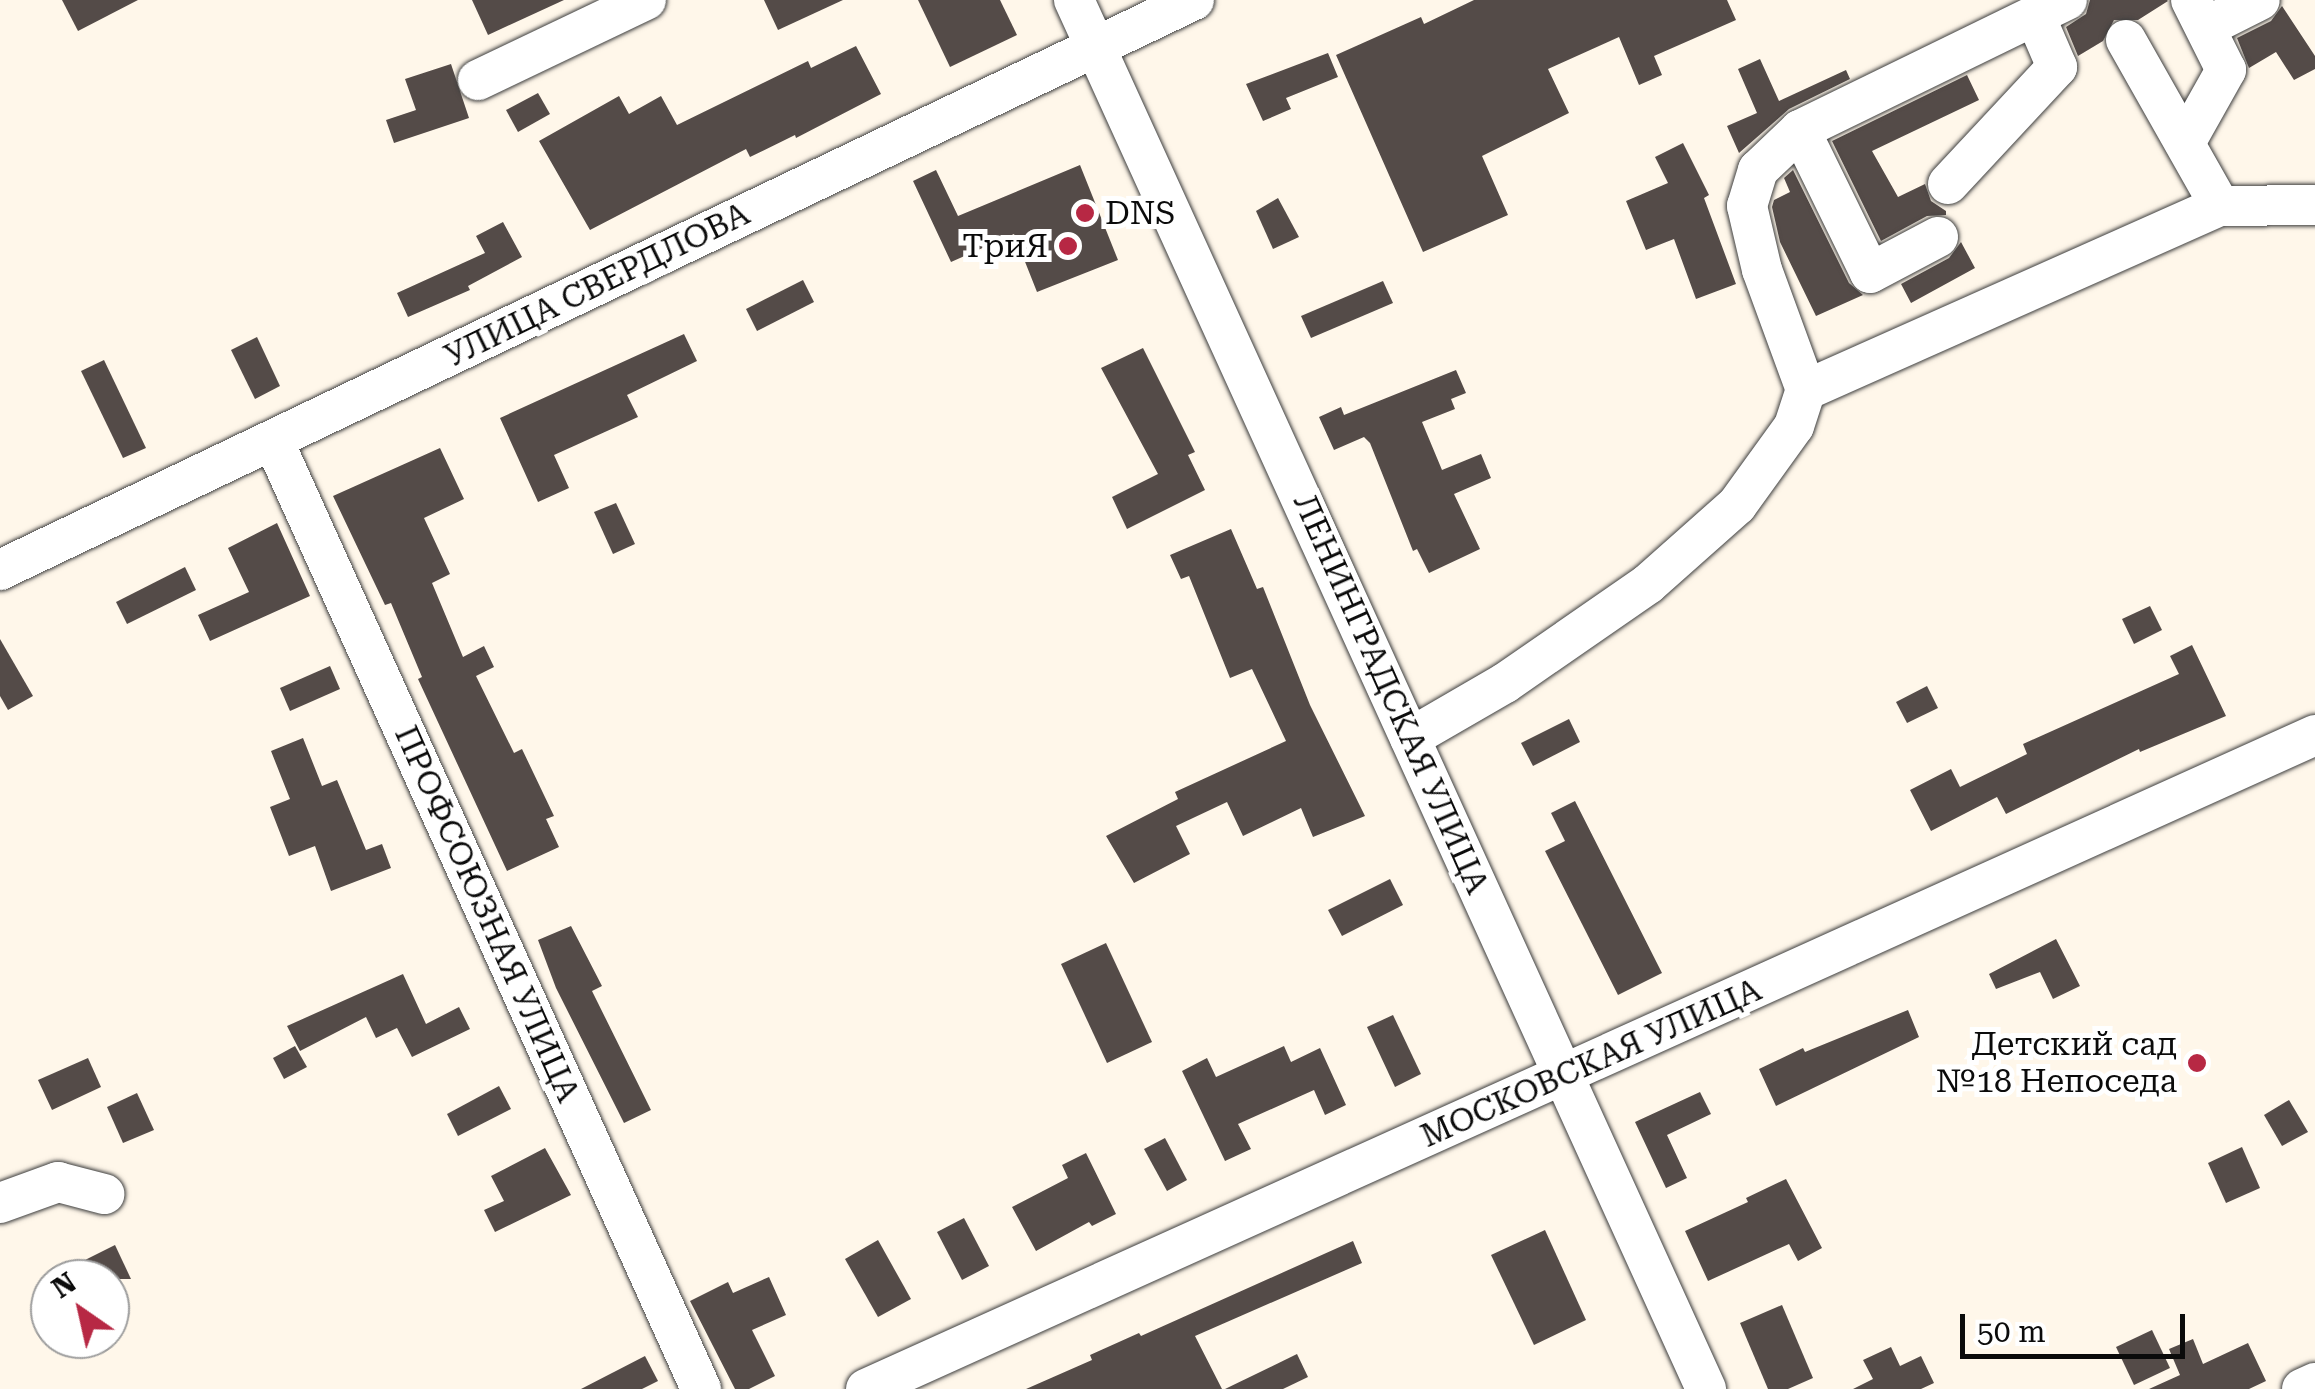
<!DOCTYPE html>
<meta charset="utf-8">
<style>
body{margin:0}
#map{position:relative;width:2315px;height:1389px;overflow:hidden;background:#fff7ea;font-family:"Roboto Serif",serif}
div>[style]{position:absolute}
.building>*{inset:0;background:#544b48}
.roads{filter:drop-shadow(0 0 2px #3e3e3e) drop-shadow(0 0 2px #3e3e3e)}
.minor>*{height:40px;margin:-20px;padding:0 20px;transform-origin:20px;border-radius:20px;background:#fff}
.dots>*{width:28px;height:28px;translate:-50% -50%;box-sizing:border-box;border:5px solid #fff;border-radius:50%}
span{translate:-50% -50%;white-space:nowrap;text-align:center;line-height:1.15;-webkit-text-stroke:10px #fff;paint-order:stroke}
.poi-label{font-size:32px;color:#0b0b0b}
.left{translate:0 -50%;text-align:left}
.right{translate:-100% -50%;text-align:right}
.street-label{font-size:32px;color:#0b0b0b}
.north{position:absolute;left:30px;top:1259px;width:100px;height:100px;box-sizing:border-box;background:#fff;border:2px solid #9d9d9d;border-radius:50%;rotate:326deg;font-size:28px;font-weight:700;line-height:40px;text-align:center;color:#0b0b0b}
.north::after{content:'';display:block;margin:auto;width:35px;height:45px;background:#b72844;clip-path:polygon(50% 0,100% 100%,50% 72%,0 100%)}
.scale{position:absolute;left:1960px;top:1314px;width:225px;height:45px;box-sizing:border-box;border:5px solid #0b0b0b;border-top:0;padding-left:12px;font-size:30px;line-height:35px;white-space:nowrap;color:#0b0b0b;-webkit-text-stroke:8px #fff;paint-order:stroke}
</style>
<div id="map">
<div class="building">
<div style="clip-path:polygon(62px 0,138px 0,78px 31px)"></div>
<div style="clip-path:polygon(472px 0,564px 0,488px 35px)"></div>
<div style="clip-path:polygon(764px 0,843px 0,778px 30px)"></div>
<div style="clip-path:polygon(918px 0,1000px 0,1017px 35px,950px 67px)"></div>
<div style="clip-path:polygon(1474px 0,1727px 0,1736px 20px,1654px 56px,1662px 75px,1639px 85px,1619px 37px,1548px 69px,1569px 113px,1482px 156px,1508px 215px,1423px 252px,1336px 55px,1421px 17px,1424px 24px)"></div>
<div style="clip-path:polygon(2090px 0,2167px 0,2168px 1px,2138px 20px,2114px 20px,2103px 41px,2078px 56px,2066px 27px,2086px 14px)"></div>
<div style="clip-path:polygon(2282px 6px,2315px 56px,2315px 69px,2294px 80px,2276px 52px,2249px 68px,2237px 38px,2271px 21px)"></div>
<div style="clip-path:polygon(856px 46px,881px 94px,796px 138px,795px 135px,750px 157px,746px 149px,590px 230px,539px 141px,619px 96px,629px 114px,661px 96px,677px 125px,808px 61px,811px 68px)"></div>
<div style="clip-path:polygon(1328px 53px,1338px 77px,1286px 98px,1291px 109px,1263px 121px,1246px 84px)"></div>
<div style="clip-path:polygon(1760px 59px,1779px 101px,1846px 70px,1850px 79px,1789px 109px,1739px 153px,1727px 126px,1757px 113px,1738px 69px)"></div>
<div style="clip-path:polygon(451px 64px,469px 118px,394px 143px,386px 120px,416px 110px,405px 79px)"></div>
<div style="clip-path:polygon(1967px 75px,1979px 100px,1872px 151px,1898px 197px,1925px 184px,1931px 201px,1946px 211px,1946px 215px,1927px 216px,1881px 241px,1832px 141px)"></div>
<div style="clip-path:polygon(538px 93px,550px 114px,518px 132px,506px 110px)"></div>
<div style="clip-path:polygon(1683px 143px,1709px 195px,1704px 198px,1736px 284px,1696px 299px,1674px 239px,1646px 250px,1626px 201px,1668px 183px,1655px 157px)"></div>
<div style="clip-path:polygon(1080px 165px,1118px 260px,1037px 292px,1014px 234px,951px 262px,913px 181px,936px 170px,958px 216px)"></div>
<div style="clip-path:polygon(1793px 170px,1849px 283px,1863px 295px,1816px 316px,1780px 242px,1772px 207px,1774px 200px,1790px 192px,1784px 178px)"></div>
<div style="clip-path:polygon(1278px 198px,1299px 237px,1273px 249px,1256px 211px)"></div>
<div style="clip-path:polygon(503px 222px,522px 257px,468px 286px,470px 290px,408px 317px,397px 293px,485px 253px,476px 236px)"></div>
<div style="clip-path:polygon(1961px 242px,1975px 268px,1911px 303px,1901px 284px,1949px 258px)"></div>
<div style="clip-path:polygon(803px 280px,814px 302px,757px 331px,746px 309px)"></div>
<div style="clip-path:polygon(1383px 281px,1393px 303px,1311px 338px,1301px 316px)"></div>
<div style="clip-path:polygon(684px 334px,697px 361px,627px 395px,638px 417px,554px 455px,569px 488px,538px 502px,500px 418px)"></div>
<div style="clip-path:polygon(257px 337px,280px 386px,255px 399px,231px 350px)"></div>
<div style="clip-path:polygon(1143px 348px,1195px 452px,1188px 455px,1205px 490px,1127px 529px,1112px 497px,1158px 474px,1101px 368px)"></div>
<div style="clip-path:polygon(104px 360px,146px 448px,123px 458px,81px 371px)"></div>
<div style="clip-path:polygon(1456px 370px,1466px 393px,1451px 399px,1455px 409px,1422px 422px,1442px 470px,1481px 454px,1491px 478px,1454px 494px,1480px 549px,1429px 573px,1417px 549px,1413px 551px,1370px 443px,1364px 437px,1334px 450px,1319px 417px,1341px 407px,1344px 415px)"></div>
<div style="clip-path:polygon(440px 448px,464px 499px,424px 518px,450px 574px,432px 583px,463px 657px,484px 646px,494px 667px,476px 676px,514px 753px,522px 749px,554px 816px,546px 819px,559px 847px,507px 871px,418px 679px,422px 677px,391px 603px,385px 605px,333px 496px)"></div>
<div style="clip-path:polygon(616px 503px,635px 544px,613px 554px,594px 512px)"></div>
<div style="clip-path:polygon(277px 523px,310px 596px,210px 641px,198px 615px,249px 592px,228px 548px)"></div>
<div style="clip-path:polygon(1231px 529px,1257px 589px,1263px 587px,1310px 705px,1365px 816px,1313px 837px,1301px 808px,1243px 836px,1227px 802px,1176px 826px,1190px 854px,1134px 883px,1106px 836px,1178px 799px,1175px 792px,1286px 741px,1252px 669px,1230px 678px,1189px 576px,1181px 579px,1170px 555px)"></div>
<div style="clip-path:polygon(185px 567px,196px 590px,127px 624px,116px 602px)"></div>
<div style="clip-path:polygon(2150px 606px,2162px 630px,2134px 644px,2122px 619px)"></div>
<div style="clip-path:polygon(0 639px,33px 696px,8px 710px,0 696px)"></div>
<div style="clip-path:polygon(2192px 645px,2226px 716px,2140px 752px,2139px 749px,2006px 814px,1997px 797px,1931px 831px,1910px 790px,1951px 769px,1960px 787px,2027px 754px,2023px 744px,2179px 674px,2170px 656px)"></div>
<div style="clip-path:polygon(330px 666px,340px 689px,290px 711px,280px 688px)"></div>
<div style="clip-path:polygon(1927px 686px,1938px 708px,1907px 723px,1896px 702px)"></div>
<div style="clip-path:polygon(1569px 719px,1580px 742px,1533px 766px,1521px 743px)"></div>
<div style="clip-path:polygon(303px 738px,322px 786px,337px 780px,366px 850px,382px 844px,391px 868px,331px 891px,315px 846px,289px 856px,270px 807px,290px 799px,271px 751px)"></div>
<div style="clip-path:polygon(1575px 801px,1662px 973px,1618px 995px,1545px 851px,1565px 841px,1551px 813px)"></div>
<div style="clip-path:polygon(1390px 879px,1403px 905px,1342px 936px,1328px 910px)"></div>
<div style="clip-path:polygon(571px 926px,602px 986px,592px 991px,651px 1110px,624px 1123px,556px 988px,538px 940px)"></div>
<div style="clip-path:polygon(2056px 939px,2080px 986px,2053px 999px,2040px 972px,1996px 989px,1989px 974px)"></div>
<div style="clip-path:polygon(1106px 943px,1152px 1042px,1107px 1063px,1061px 964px)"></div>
<div style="clip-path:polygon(403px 974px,426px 1024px,459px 1007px,470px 1029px,412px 1057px,397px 1028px,376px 1038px,366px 1017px,300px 1051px,287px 1026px)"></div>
<div style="clip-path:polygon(1908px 1010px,1919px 1037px,1776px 1106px,1759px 1069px,1803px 1048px,1805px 1052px)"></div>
<div style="clip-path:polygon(1393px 1015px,1421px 1074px,1395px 1087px,1367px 1027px)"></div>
<div style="clip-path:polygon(295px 1046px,307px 1067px,284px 1079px,273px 1058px)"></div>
<div style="clip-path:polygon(1284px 1046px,1291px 1062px,1320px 1048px,1346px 1105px,1325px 1115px,1314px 1090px,1238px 1124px,1251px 1149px,1225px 1161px,1182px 1071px,1207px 1058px,1216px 1077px)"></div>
<div style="clip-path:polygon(88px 1058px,101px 1087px,52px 1110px,38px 1080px)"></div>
<div style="clip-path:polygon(499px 1086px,511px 1109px,458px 1136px,447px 1114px)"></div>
<div style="clip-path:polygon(1700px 1092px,1711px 1114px,1667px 1135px,1687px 1178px,1666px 1188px,1635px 1122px)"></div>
<div style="clip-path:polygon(137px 1093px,154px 1130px,123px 1143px,107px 1107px)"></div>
<div style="clip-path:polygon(2289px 1100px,2308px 1132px,2282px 1146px,2264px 1115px)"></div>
<div style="clip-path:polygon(1165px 1138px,1187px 1180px,1167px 1191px,1144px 1149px)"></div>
<div style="clip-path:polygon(2242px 1147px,2260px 1188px,2226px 1203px,2208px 1163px)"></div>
<div style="clip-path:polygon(545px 1148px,571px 1195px,495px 1232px,484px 1210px,504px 1201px,491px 1176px)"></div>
<div style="clip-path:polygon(1086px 1153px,1116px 1214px,1092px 1226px,1089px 1222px,1036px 1251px,1012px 1207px,1068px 1178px,1062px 1165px)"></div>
<div style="clip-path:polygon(1786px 1179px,1822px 1248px,1798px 1261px,1789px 1244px,1708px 1281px,1685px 1231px,1748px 1202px,1746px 1198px)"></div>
<div style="clip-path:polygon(964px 1218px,989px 1266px,962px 1280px,937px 1232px)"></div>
<div style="clip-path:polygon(1545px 1230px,1586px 1320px,1534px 1345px,1491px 1255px)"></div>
<div style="clip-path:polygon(878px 1240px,911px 1299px,878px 1317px,845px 1259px)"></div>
<div style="clip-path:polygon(1353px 1241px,1362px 1263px,1195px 1336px,1222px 1389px,1026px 1389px,1092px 1360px,1090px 1355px,1139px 1333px,1141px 1336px)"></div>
<div style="clip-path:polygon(115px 1245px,131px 1279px,94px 1279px,85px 1260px)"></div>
<div style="clip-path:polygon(769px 1277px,786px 1315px,752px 1330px,775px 1376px,749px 1389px,735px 1389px,690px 1301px,728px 1282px,733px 1293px)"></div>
<div style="clip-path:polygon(1782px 1305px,1813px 1378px,1788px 1389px,1768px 1389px,1740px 1323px)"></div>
<div style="clip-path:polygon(2152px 1330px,2170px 1368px,2134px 1385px,2116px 1347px)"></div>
<div style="clip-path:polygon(2193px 1339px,2203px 1364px,2248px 1343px,2266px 1381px,2249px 1389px,2149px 1389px,2180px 1375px,2169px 1349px)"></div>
<div style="clip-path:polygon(1891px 1347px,1900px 1366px,1921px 1356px,1934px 1383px,1921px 1389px,1853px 1389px,1873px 1379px,1863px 1360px)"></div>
<div style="clip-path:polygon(1297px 1354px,1308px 1377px,1283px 1389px,1225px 1389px)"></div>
<div style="clip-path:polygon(645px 1356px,658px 1381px,642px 1389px,581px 1389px)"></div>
</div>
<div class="roads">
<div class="minor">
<div style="left:1074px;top:0;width:1526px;rotate:65.53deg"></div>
<div style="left:2206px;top:27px;width:60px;rotate:-26.6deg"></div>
<div style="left:2126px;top:40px;width:191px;rotate:60.5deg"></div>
<div style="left:478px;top:80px;width:186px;rotate:-25.5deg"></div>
<div style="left:1800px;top:130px;width:159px;rotate:63.9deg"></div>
<div style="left:1870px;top:273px;width:77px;rotate:-27.9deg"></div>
<div style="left:2185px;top:143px;width:84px;rotate:-60.7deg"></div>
<div style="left:2226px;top:70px;width:78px;rotate:-116.6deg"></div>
<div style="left:1948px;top:184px;width:160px;rotate:-47deg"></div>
<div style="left:2057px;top:67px;width:56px;rotate:-113.3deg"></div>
<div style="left:1806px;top:390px;width:453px;rotate:-24deg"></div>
<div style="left:2220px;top:206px;width:95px;rotate:-0.6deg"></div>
<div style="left:273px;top:440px;width:1041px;rotate:65.72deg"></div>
<div style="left:0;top:570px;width:1323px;rotate:-25.52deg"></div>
<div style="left:1410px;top:738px;width:110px;rotate:-30.1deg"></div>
<div style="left:1505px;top:683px;width:174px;rotate:-34.7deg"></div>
<div style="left:1648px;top:584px;width:119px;rotate:-41.6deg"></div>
<div style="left:1737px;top:505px;width:97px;rotate:-54.2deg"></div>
<div style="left:1794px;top:426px;width:38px;rotate:-72deg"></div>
<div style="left:1806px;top:390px;width:128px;rotate:-110.1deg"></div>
<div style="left:1762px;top:270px;width:66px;rotate:-103.2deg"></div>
<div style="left:1747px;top:206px;width:38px;rotate:-73deg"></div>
<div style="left:1758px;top:170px;width:58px;rotate:-43.6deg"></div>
<div style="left:1800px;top:130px;width:297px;rotate:-26deg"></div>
<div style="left:0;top:1203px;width:62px;rotate:-19.9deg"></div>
<div style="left:58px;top:1182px;width:48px;rotate:14.6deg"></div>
<div style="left:866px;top:1389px;width:1590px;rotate:-24.29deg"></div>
<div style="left:2302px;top:1389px;width:14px;rotate:-25deg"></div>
</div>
</div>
<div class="dots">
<div style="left:1085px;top:213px;background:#b72844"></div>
<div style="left:1068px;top:246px;background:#b72844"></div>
<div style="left:2197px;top:1063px;background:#b72844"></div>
</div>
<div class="poi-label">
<span class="left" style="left:1105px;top:213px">DNS</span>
<span class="right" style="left:1048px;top:246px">ТриЯ</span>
<span class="right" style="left:2177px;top:1063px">Детский сад<br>№18 Непоседа</span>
</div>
<div class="street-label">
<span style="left:597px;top:285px;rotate:-26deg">УЛИЦА СВЕРДЛОВА</span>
<span style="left:1391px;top:694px;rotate:66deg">ЛЕНИНГРАДСКАЯ УЛИЦА</span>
<span style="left:487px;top:914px;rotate:66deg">ПРОФСОЮЗНАЯ УЛИЦА</span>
<span style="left:1591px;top:1063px;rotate:-24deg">МОСКОВСКАЯ УЛИЦА</span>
</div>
<div class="north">N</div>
<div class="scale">50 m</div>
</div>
